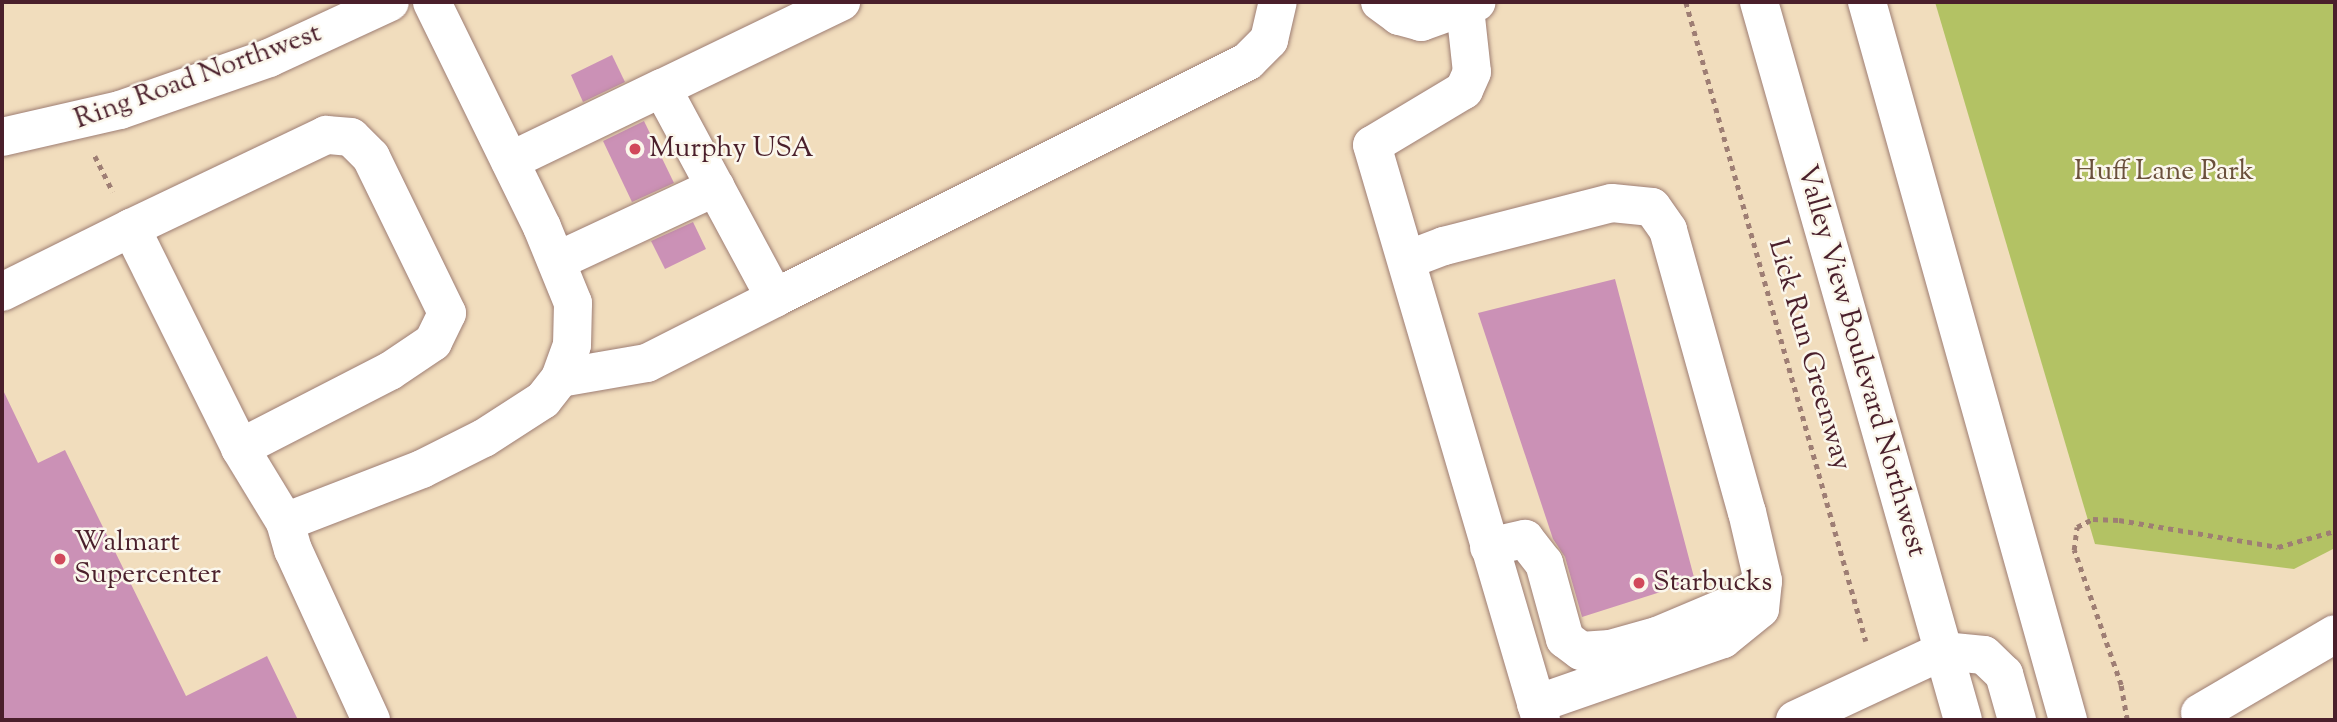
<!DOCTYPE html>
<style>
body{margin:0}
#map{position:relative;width:2337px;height:722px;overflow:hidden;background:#f1ddbd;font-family:"Sorts Mill Goudy",serif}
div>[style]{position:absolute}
.green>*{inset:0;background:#b3c264}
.building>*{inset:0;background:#cb91b6}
.path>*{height:4.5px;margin-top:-2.25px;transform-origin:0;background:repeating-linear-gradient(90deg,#9e7e74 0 5px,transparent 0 10px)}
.roads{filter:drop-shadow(0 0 2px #9e7e74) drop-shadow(0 0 2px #9e7e74)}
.minor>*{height:38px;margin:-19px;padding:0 19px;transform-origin:19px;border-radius:19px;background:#fff}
.major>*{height:38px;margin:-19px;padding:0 19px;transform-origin:19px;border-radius:19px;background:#fff}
.dots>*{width:19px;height:19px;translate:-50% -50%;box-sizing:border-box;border:4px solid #fbf7ec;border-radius:50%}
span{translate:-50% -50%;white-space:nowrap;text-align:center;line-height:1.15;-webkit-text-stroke:5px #fbf7ec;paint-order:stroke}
.street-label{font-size:28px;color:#4a1f2b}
.poi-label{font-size:28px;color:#4a1f2b}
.left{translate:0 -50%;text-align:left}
.park-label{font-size:28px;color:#6a503c}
.frame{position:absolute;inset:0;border:4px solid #4a1f2b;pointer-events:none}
</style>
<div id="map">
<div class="green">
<div style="clip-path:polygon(1935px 2px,2335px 2px,2335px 548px,2294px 569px,2095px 544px)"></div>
</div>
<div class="building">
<div style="clip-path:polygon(612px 55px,625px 82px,583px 102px,571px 75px)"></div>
<div style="clip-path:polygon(644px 121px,674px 183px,632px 202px,603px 141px)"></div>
<div style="clip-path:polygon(693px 222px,706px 249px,665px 269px,651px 241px)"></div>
<div style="clip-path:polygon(1615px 279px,1695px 581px,1582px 617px,1565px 557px,1553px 539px,1478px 313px)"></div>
<div style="clip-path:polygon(2px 388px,38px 463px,65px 450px,186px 696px,267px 656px,298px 720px,2px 720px)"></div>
</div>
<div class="path">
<div style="left:1686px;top:2px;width:664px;rotate:74.27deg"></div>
<div style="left:95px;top:156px;width:40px;rotate:63.4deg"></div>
<div style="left:2127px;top:720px;width:36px;rotate:-100deg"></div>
<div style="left:2121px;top:685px;width:143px;rotate:-109.2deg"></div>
<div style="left:2074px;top:550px;width:23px;rotate:-83deg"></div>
<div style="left:2077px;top:527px;width:18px;rotate:-27deg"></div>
<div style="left:2093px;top:519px;width:26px;rotate:2deg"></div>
<div style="left:2119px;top:520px;width:161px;rotate:9.6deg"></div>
<div style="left:2278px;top:547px;width:59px;rotate:-15.7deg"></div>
</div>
<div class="roads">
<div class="minor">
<div style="left:1380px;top:2px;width:24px;rotate:36deg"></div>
<div style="left:1399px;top:16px;width:23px;rotate:15deg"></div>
<div style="left:1421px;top:22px;width:59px;rotate:-19.7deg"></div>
<div style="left:1465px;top:8px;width:64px;rotate:83.8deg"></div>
<div style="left:1472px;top:72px;width:20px;rotate:114deg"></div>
<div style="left:1464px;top:90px;width:107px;rotate:149.1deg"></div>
<div style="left:1372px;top:145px;width:599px;rotate:73.62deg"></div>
<div style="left:2px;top:137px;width:121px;rotate:-12.9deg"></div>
<div style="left:120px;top:110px;width:158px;rotate:-19.2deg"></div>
<div style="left:269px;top:58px;width:133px;rotate:-24.8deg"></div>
<div style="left:510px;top:161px;width:169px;rotate:-25.7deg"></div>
<div style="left:1407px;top:260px;width:40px;rotate:-21deg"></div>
<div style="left:1444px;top:246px;width:173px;rotate:-14.4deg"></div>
<div style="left:1612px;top:203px;width:40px;rotate:5.7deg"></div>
<div style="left:1652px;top:207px;width:28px;rotate:55deg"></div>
<div style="left:1668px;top:230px;width:293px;rotate:74.4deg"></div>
<div style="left:1747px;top:512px;width:71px;rotate:76.9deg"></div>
<div style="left:1763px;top:581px;width:28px;rotate:96deg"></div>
<div style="left:1760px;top:609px;width:48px;rotate:141deg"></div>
<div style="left:1723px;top:639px;width:198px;rotate:160.8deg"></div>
<div style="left:557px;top:261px;width:175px;rotate:-25deg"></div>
<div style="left:2px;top:292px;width:144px;rotate:-26.4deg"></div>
<div style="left:775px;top:298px;width:529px;rotate:-26.61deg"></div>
<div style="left:1248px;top:61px;width:30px;rotate:-45deg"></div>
<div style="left:1269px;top:40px;width:39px;rotate:-77deg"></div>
<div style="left:560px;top:378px;width:88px;rotate:-9.8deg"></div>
<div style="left:647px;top:363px;width:144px;rotate:-26.9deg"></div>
<div style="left:775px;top:298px;width:238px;rotate:-118.3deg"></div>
<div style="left:662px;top:88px;width:199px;rotate:-25.7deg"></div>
<div style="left:240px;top:448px;width:169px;rotate:-27.2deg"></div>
<div style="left:390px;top:371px;width:52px;rotate:-34deg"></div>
<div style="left:433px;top:342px;width:32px;rotate:-64deg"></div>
<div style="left:447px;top:313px;width:174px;rotate:-116deg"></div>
<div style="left:371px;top:157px;width:28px;rotate:-135deg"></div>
<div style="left:351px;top:137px;width:25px;rotate:-175deg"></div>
<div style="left:326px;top:135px;width:216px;rotate:154.5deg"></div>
<div style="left:131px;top:228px;width:246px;rotate:63.6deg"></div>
<div style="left:240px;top:448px;width:87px;rotate:58.7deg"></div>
<div style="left:1489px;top:547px;width:37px;rotate:-13deg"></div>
<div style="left:1525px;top:539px;width:31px;rotate:52deg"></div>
<div style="left:1544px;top:563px;width:79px;rotate:74.6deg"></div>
<div style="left:1565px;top:639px;width:20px;rotate:37deg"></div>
<div style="left:1581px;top:651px;width:29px;rotate:-4deg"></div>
<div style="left:1610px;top:649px;width:49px;rotate:-15.5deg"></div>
<div style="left:1657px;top:636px;width:85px;rotate:-22.9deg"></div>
<div style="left:1735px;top:603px;width:30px;rotate:-37deg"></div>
<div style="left:2200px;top:713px;width:156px;rotate:-30.3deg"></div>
<div style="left:371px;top:720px;width:187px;rotate:-114.6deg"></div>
<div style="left:293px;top:550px;width:29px;rotate:-106deg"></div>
<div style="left:285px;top:522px;width:147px;rotate:-21.1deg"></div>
<div style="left:422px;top:469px;width:69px;rotate:-26.6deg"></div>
<div style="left:484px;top:438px;width:70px;rotate:-32.8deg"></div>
<div style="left:543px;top:400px;width:28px;rotate:-52deg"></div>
<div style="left:560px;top:378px;width:35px;rotate:-70deg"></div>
<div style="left:572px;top:345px;width:42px;rotate:-88.6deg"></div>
<div style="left:573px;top:303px;width:82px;rotate:-112.2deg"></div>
<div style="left:542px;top:227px;width:250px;rotate:-116.1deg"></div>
<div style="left:1795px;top:720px;width:163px;rotate:-25deg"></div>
</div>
<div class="major">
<div style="left:1759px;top:2px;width:746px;rotate:74.14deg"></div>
<div style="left:1867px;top:2px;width:746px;rotate:74.36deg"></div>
<div style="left:1943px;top:651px;width:41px;rotate:5.6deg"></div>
<div style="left:1984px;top:655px;width:28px;rotate:44deg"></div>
<div style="left:2004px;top:674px;width:48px;rotate:74.2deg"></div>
</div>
</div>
<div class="dots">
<div style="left:635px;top:149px;background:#d1495b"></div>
<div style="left:60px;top:559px;background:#d1495b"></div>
<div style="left:1639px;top:583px;background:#d1495b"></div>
</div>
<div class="street-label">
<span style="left:198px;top:77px;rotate:-20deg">Ring Road Northwest</span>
<span style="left:1809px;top:355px;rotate:74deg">Lick Run Greenway</span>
<span style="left:1861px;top:361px;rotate:74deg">Valley View Boulevard Northwest</span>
</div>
<div class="poi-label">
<span class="left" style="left:649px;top:149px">Murphy USA</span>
<span class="left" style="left:74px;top:559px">Walmart<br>Supercenter</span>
<span class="left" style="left:1653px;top:583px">Starbucks</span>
</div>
<div class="park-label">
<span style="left:2164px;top:172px">Huff Lane Park</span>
</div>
<div class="frame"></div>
</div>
